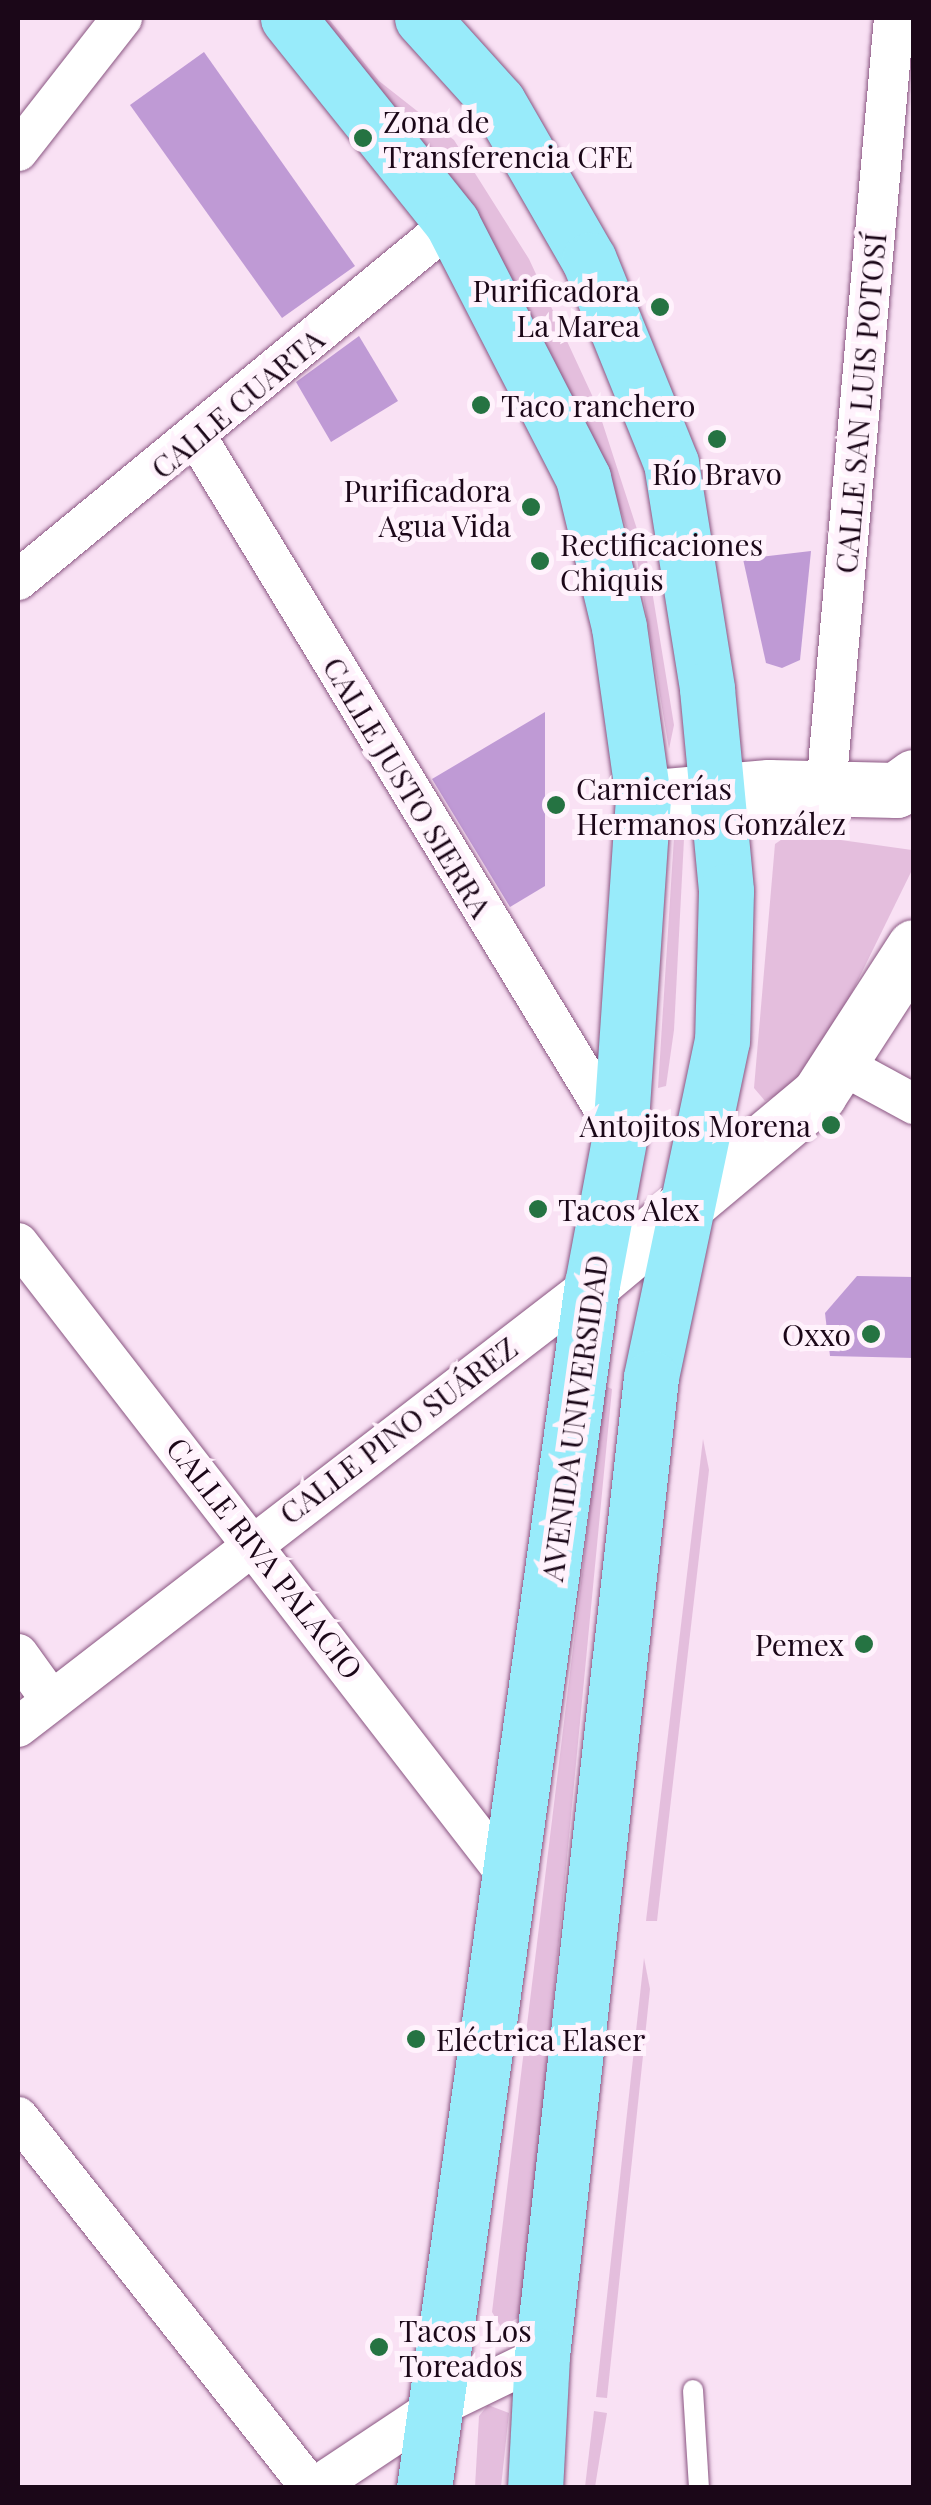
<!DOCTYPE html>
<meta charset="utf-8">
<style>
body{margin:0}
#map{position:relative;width:931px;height:2505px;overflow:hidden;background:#f9e1f4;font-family:"Playfair Display",serif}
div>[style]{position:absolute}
.green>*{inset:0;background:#e4bedd}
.building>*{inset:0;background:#bf9ad5}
.roads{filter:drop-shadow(0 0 2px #895581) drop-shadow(0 0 2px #895581)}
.service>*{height:20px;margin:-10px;padding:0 10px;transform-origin:10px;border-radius:10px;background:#fff}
.minor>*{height:40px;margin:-20px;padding:0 20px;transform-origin:20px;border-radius:20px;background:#fff}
.secondary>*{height:55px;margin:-27.5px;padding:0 27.5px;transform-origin:27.5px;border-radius:27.5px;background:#fff}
.primary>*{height:55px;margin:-27.5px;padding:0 27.5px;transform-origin:27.5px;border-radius:27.5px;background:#98ebfa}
.dots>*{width:28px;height:28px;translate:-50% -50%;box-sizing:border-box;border:5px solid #fff2fc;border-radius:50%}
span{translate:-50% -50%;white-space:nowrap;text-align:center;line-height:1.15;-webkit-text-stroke:10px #fff2fc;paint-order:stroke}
.poi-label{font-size:30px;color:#1b0718}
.left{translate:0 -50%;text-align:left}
.right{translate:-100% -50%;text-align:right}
.street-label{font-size:30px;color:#1b0718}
.frame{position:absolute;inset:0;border:20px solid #1b0718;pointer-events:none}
</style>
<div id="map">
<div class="green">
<div style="clip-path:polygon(316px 18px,328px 18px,379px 81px,454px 140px,529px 259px,597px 406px,647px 560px,674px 725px,669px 749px,637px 559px,607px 470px)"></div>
<div style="clip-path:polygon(791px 833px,912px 850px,913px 868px,809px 1080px,765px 1101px,754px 1088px,775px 844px)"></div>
<div style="clip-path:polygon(674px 837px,684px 839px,674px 1030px,666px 1086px,658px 1088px)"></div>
<div style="clip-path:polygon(605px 1386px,612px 1389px,529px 2253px,520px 2317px,501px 2327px,492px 2312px)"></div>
<div style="clip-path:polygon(703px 1439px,709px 1470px,657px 1921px,646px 1921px)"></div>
<div style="clip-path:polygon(644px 1958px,650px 1989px,607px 2398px,596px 2397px)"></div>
<div style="clip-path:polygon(488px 2405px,509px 2413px,501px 2487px,475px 2487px,479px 2416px)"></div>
<div style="clip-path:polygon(594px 2411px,607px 2413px,595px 2487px,585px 2487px)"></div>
</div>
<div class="building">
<div style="clip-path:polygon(204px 52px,355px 266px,282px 318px,130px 105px)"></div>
<div style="clip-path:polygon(359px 336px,398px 401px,331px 442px,296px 382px)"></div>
<div style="clip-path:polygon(811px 551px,800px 660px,782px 668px,766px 663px,743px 559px)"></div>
<div style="clip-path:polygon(545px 712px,545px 886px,510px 907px,432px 779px)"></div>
<div style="clip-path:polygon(857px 1276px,914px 1277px,914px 1358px,830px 1356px,825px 1313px)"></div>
</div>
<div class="roads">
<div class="service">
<div style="left:693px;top:2390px;width:98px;rotate:86.5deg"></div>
</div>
<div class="minor">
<div style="left:18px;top:151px;width:169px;rotate:-52deg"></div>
<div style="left:197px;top:438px;width:815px;rotate:58.75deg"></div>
<div style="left:18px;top:580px;width:562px;rotate:-39.44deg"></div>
<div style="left:826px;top:789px;width:774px;rotate:-84.96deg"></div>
<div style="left:844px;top:1066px;width:80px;rotate:28.5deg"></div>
<div style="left:18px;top:1243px;width:800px;rotate:52.26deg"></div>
<div style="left:18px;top:1654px;width:57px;rotate:54.3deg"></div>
<div style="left:18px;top:1727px;width:725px;rotate:-37.66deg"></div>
<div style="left:18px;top:2117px;width:473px;rotate:51.7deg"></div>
<div style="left:314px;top:2488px;width:143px;rotate:-33.6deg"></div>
<div style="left:433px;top:2409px;width:121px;rotate:-25.9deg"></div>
</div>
<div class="secondary">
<div style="left:643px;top:798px;width:126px;rotate:-5deg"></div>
<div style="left:769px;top:787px;width:127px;rotate:1.4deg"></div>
<div style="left:896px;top:790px;width:22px;rotate:-36deg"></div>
<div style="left:592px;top:1284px;width:296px;rotate:-39.9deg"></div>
<div style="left:819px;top:1094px;width:175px;rotate:-57.1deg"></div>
</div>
<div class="primary">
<div style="left:288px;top:18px;width:263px;rotate:51.3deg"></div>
<div style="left:452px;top:223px;width:287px;rotate:62.8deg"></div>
<div style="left:583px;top:478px;width:153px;rotate:76.4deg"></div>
<div style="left:619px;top:627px;width:173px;rotate:82deg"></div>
<div style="left:643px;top:798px;width:338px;rotate:93.9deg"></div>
<div style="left:620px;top:1135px;width:152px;rotate:100.6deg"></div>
<div style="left:592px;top:1284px;width:1216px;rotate:97.94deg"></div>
<div style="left:422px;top:18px;width:113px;rotate:47.9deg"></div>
<div style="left:498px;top:102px;width:182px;rotate:60.1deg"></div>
<div style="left:589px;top:260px;width:219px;rotate:68deg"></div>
<div style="left:671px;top:463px;width:229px;rotate:80.9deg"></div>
<div style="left:707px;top:689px;width:203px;rotate:84.6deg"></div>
<div style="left:726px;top:891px;width:149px;rotate:91.5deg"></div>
<div style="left:722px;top:1040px;width:345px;rotate:101.9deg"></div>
<div style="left:651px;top:1378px;width:984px;rotate:96.36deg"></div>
<div style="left:542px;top:2356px;width:132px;rotate:93deg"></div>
</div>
</div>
<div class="dots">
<div style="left:363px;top:138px;background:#257342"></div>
<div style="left:660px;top:307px;background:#257342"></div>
<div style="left:481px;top:405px;background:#257342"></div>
<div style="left:717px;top:439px;background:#257342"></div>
<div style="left:531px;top:507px;background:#257342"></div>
<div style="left:540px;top:561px;background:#257342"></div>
<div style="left:556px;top:805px;background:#257342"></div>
<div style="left:831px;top:1125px;background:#257342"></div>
<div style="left:538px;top:1209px;background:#257342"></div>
<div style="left:871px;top:1334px;background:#257342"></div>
<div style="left:864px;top:1644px;background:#257342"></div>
<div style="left:416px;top:2039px;background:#257342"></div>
<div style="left:379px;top:2347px;background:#257342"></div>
</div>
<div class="poi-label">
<span class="left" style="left:383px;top:138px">Zona de<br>Transferencia CFE</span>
<span class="right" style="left:640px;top:307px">Purificadora<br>La Marea</span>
<span class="left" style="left:501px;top:405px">Taco ranchero</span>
<span style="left:717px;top:473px">Río Bravo</span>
<span class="right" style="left:511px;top:507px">Purificadora<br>Agua Vida</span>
<span class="left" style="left:560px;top:561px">Rectificaciones<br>Chiquis</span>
<span class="left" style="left:576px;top:805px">Carnicerías<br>Hermanos González</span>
<span class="right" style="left:811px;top:1125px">Antojitos Morena</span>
<span class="left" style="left:558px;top:1209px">Tacos Alex</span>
<span class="right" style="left:851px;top:1334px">Oxxo</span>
<span class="right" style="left:844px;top:1644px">Pemex</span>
<span class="left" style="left:436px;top:2039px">Eléctrica Elaser</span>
<span class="left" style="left:399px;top:2347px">Tacos Los<br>Toreados</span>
</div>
<div class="street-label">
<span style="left:237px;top:403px;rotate:-40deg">CALLE CUARTA</span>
<span style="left:860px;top:403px;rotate:-85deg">CALLE SAN LUIS POTOSÍ</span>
<span style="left:408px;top:787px;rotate:59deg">CALLE JUSTO SIERRA</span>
<span style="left:574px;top:1418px;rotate:-82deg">AVENIDA UNIVERSIDAD</span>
<span style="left:398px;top:1430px;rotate:-37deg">CALLE PINO SUÁREZ</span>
<span style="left:265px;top:1558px;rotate:52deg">CALLE RIVA PALACIO</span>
</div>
<div class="frame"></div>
</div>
